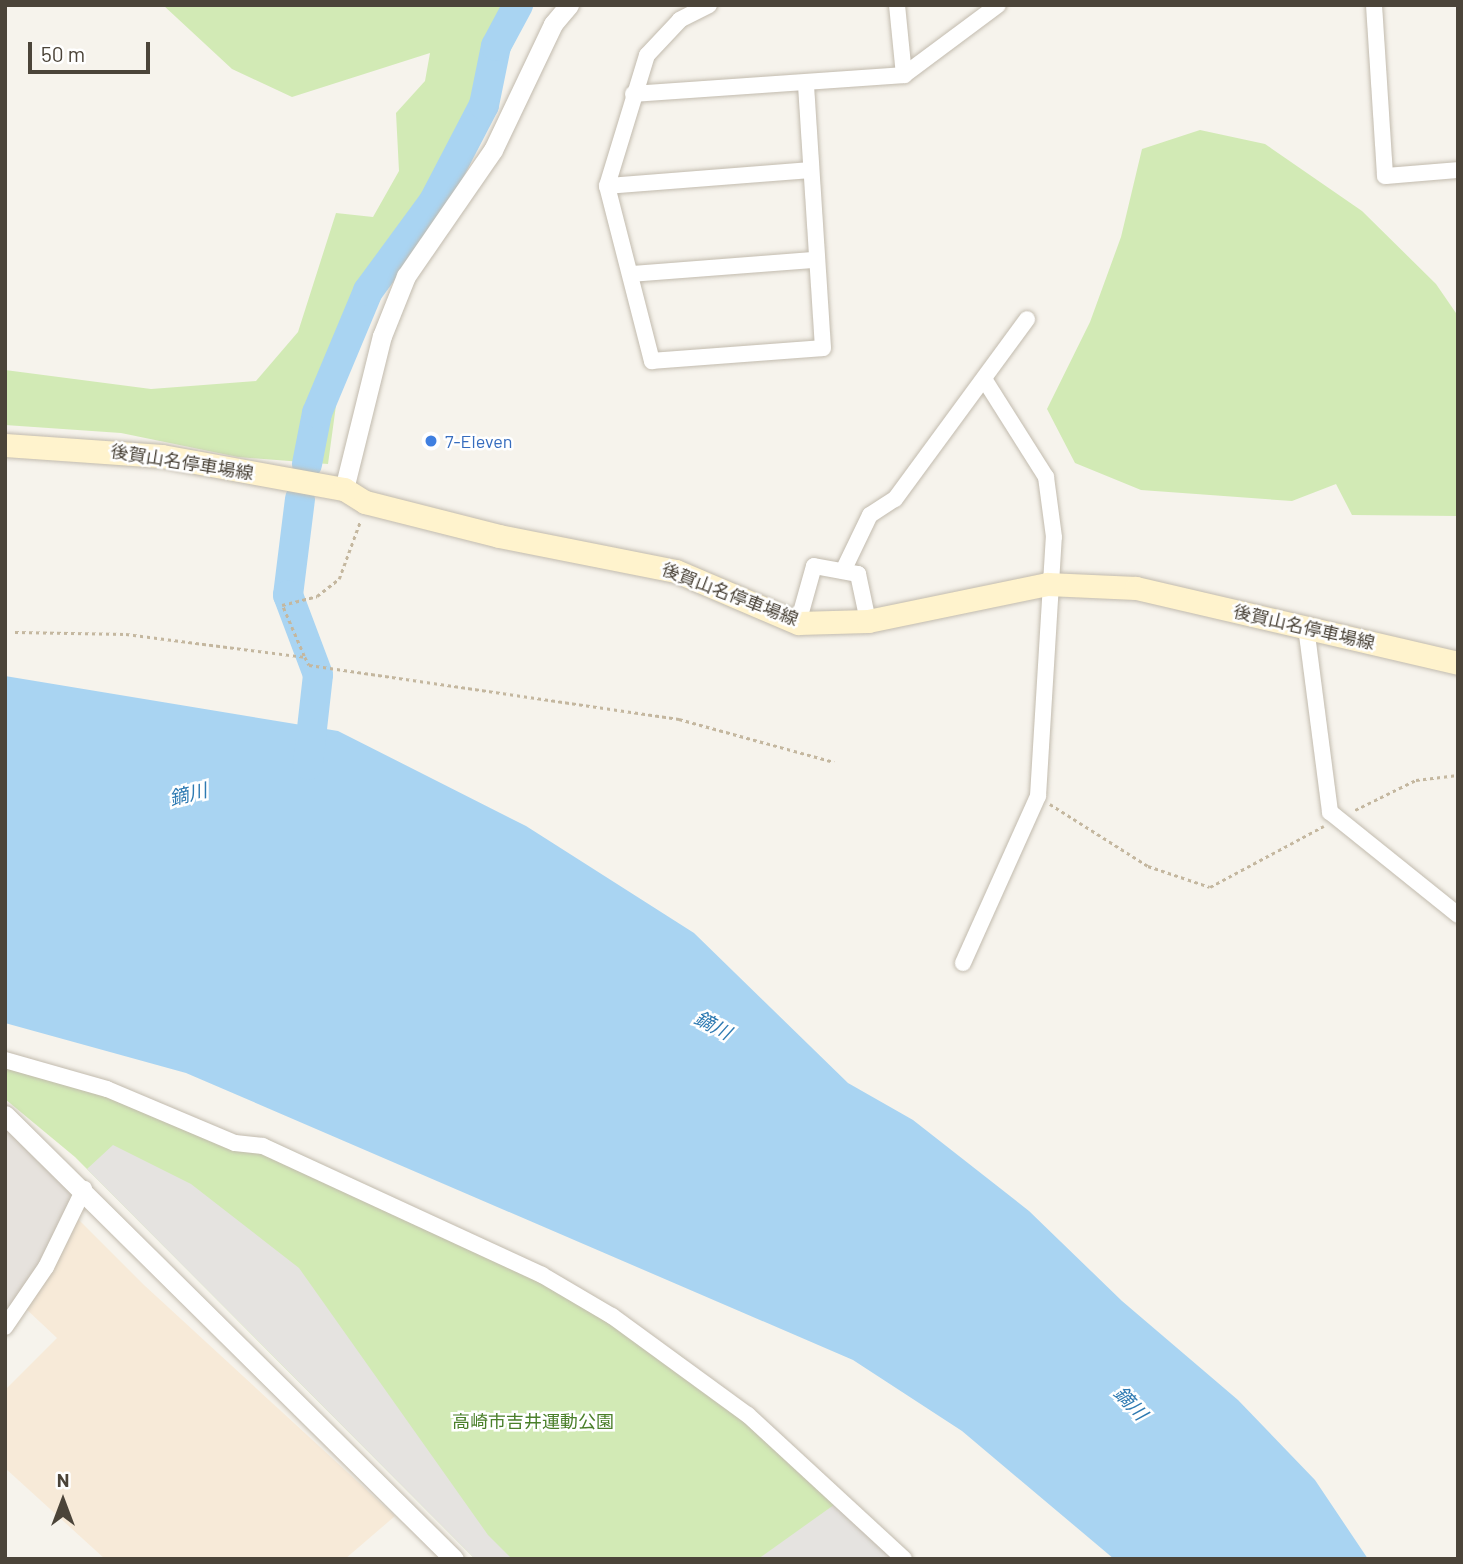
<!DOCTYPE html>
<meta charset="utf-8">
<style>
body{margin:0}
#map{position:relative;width:1463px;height:1564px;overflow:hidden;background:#f6f3ec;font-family:Barlow,"Noto Sans JP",sans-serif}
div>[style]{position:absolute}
.commercial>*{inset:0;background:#f7ead8}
.industrial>*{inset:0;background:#e6e2dd}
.green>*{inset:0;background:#d2eab5}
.parking>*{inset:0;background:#e5e3e0}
.water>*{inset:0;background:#a9d4f2}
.river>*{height:30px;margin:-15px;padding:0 15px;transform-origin:15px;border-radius:15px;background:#a9d4f2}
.path>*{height:2.5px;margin-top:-1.25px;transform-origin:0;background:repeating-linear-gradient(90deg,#c4b79f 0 3.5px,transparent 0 7px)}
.roads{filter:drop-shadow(0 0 2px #c2bbae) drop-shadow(0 0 2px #c2bbae)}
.minor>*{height:16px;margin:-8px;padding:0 8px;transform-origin:8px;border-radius:8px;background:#fff}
.tertiary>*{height:19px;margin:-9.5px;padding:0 9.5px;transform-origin:9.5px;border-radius:9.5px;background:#fff}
.secondary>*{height:23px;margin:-11.5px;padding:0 11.5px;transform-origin:11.5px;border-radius:11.5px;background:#fff3cd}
.dots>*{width:19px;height:19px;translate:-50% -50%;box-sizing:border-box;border:4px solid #fff;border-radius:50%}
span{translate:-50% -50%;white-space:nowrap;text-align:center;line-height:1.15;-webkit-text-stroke:5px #fff;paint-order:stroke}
.shop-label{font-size:18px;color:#366cbe}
.left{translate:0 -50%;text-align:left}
.street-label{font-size:18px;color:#4b4439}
.park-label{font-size:18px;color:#4a7f2a}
.water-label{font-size:19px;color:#2e7ab2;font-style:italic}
.frame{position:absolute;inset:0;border:7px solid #4b4439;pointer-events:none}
.north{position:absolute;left:28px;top:1466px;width:70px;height:70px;-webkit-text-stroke:5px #fff;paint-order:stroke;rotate:0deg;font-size:19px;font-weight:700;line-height:28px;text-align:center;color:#4b4439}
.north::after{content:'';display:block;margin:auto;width:24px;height:32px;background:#4b4439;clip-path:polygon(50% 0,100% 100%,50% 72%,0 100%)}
.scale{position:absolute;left:28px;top:42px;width:122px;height:32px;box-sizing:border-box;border:4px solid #4b4439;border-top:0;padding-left:9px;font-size:21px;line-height:24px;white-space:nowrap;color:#4b4439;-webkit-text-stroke:5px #fff;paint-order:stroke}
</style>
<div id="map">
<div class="commercial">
<div style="clip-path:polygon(76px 1217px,144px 1285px,395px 1516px,345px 1559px,105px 1559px,5px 1468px,5px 1390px,57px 1338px,24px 1307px)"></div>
</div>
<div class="industrial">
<div style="clip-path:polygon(5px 1126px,77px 1193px,67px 1222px,5px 1322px)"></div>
</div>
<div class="green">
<div style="clip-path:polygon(163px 5px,533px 5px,495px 81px,445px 152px,340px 376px,328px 464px,238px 457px,121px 433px,5px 425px,5px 370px,151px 389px,256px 381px,298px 332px,336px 213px,373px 217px,399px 171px,396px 113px,425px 81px,430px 53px,292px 97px,232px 69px)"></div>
<div style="clip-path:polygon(1200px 130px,1265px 144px,1362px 211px,1436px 284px,1458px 316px,1458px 516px,1352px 515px,1336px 484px,1292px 501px,1141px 490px,1075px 463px,1047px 409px,1090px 322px,1121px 237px,1142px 149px)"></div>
<div style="clip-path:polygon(5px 1055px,236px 1136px,267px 1139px,545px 1268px,681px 1356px,911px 1559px,475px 1559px,75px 1157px,5px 1099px)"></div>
</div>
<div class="parking">
<div style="clip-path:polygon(113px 1145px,191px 1184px,299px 1268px,488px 1535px,512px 1559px,475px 1559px,87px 1169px)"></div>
<div style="clip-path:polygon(838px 1502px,895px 1559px,758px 1559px)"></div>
</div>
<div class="water">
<div style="clip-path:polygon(5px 676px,338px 731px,526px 826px,694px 933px,848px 1083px,913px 1120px,1029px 1211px,1122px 1301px,1238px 1400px,1315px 1480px,1368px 1559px,1114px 1559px,962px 1431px,853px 1360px,186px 1073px,5px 1023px)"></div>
</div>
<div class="river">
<div style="left:307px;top:464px;width:52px;rotate:-78.9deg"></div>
<div style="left:317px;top:413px;width:132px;rotate:-67.3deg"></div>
<div style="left:368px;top:291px;width:112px;rotate:-53.7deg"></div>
<div style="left:434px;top:201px;width:108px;rotate:-62.5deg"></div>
<div style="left:484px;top:105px;width:60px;rotate:-78.5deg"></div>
<div style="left:496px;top:46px;width:47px;rotate:-61.8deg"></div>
<div style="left:300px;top:499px;width:97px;rotate:97.1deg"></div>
<div style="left:288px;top:595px;width:85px;rotate:69.4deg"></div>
<div style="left:318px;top:675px;width:90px;rotate:96.4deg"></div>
</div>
<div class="path">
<div style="left:15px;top:632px;width:111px;rotate:1deg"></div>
<div style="left:126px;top:634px;width:180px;rotate:7.3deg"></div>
<div style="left:305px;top:657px;width:9px;rotate:63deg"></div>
<div style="left:309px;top:665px;width:374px;rotate:8.3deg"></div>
<div style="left:679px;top:719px;width:161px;rotate:15.5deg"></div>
<div style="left:304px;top:656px;width:56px;rotate:-113.3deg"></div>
<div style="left:282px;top:605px;width:36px;rotate:-14deg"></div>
<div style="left:317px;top:596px;width:28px;rotate:-38deg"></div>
<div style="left:339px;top:579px;width:61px;rotate:-69.8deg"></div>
<div style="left:1050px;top:804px;width:116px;rotate:32.3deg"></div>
<div style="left:1148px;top:866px;width:65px;rotate:18.7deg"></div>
<div style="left:1210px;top:887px;width:129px;rotate:-28.2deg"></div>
<div style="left:1355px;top:810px;width:68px;rotate:-26.2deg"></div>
<div style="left:1416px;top:780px;width:42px;rotate:-6.8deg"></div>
</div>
<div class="roads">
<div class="minor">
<div style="left:709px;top:5px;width:33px;rotate:153deg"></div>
<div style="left:680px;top:20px;width:48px;rotate:133.3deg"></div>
<div style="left:647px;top:55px;width:137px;rotate:107deg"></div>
<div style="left:607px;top:186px;width:181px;rotate:75.6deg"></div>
<div style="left:652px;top:361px;width:171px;rotate:-4.3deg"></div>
<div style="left:823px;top:348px;width:265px;rotate:-93.7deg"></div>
<div style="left:897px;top:5px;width:70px;rotate:84.3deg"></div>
<div style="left:1374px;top:5px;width:171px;rotate:86.3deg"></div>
<div style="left:1385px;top:176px;width:73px;rotate:-4.7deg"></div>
<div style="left:633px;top:94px;width:272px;rotate:-4deg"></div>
<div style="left:904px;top:75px;width:117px;rotate:-36.7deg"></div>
<div style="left:607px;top:186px;width:203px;rotate:-4.5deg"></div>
<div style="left:631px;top:274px;width:184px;rotate:-4.4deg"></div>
<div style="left:843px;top:571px;width:62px;rotate:-64.3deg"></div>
<div style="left:870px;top:515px;width:30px;rotate:-33deg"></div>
<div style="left:895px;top:499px;width:223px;rotate:-53.7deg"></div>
<div style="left:798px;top:623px;width:59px;rotate:-74.3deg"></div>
<div style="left:814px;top:566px;width:45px;rotate:10.3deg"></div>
<div style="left:858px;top:574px;width:48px;rotate:78deg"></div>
<div style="left:1306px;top:627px;width:187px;rotate:82.6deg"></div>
<div style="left:1330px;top:812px;width:164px;rotate:38.8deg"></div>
<div style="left:963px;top:963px;width:183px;rotate:-65.8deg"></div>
<div style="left:1038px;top:796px;width:259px;rotate:-86.5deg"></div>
<div style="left:1054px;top:537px;width:61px;rotate:-97.6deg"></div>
<div style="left:1046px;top:477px;width:112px;rotate:-122.3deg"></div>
<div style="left:5px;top:1060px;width:106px;rotate:15.9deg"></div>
<div style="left:107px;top:1089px;width:139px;rotate:22.9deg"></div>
<div style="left:235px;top:1143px;width:28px;rotate:6deg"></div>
<div style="left:263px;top:1146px;width:307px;rotate:24.8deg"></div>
<div style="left:542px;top:1275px;width:81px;rotate:30.4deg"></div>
<div style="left:612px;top:1316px;width:168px;rotate:36.1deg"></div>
<div style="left:748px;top:1415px;width:212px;rotate:42.7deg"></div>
<div style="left:5px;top:1327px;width:73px;rotate:-55.7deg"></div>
<div style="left:46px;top:1267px;width:87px;rotate:-64deg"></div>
</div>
<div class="tertiary">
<div style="left:344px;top:489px;width:158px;rotate:-76.1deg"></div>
<div style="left:382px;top:336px;width:65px;rotate:-68.2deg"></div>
<div style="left:406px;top:276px;width:153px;rotate:-55.4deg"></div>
<div style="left:493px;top:150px;width:140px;rotate:-64.5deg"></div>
<div style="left:553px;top:24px;width:25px;rotate:-50deg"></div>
<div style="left:5px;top:1115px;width:631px;rotate:44.68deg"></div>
</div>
<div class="secondary">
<div style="left:5px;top:445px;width:157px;rotate:4deg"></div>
<div style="left:162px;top:456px;width:185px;rotate:10.3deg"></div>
<div style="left:344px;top:489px;width:25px;rotate:32deg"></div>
<div style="left:365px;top:502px;width:138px;rotate:14.2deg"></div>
<div style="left:499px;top:536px;width:180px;rotate:11.2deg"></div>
<div style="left:676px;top:571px;width:133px;rotate:23.1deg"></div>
<div style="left:798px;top:623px;width:70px;rotate:-1.6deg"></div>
<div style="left:868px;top:621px;width:183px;rotate:-11.7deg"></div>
<div style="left:1047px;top:584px;width:89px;rotate:2.6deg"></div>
<div style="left:1136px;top:588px;width:331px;rotate:13.1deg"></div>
</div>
</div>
<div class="dots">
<div style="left:431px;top:441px;background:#3f7fe0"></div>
</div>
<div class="shop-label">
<span class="left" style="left:445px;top:441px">7-Eleven</span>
</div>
<div class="street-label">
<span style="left:182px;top:462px;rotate:9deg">後賀山名停車場線</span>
<span style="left:730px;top:594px;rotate:21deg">後賀山名停車場線</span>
<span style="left:1304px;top:627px;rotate:13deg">後賀山名停車場線</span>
</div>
<div class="park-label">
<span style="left:533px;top:1421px">高崎市吉井運動公園</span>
</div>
<div class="water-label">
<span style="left:188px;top:794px;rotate:-14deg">鏑川</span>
<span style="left:713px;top:1025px;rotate:28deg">鏑川</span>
<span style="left:1131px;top:1403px;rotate:47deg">鏑川</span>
</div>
<div class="frame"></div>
<div class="north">N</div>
<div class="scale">50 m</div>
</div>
